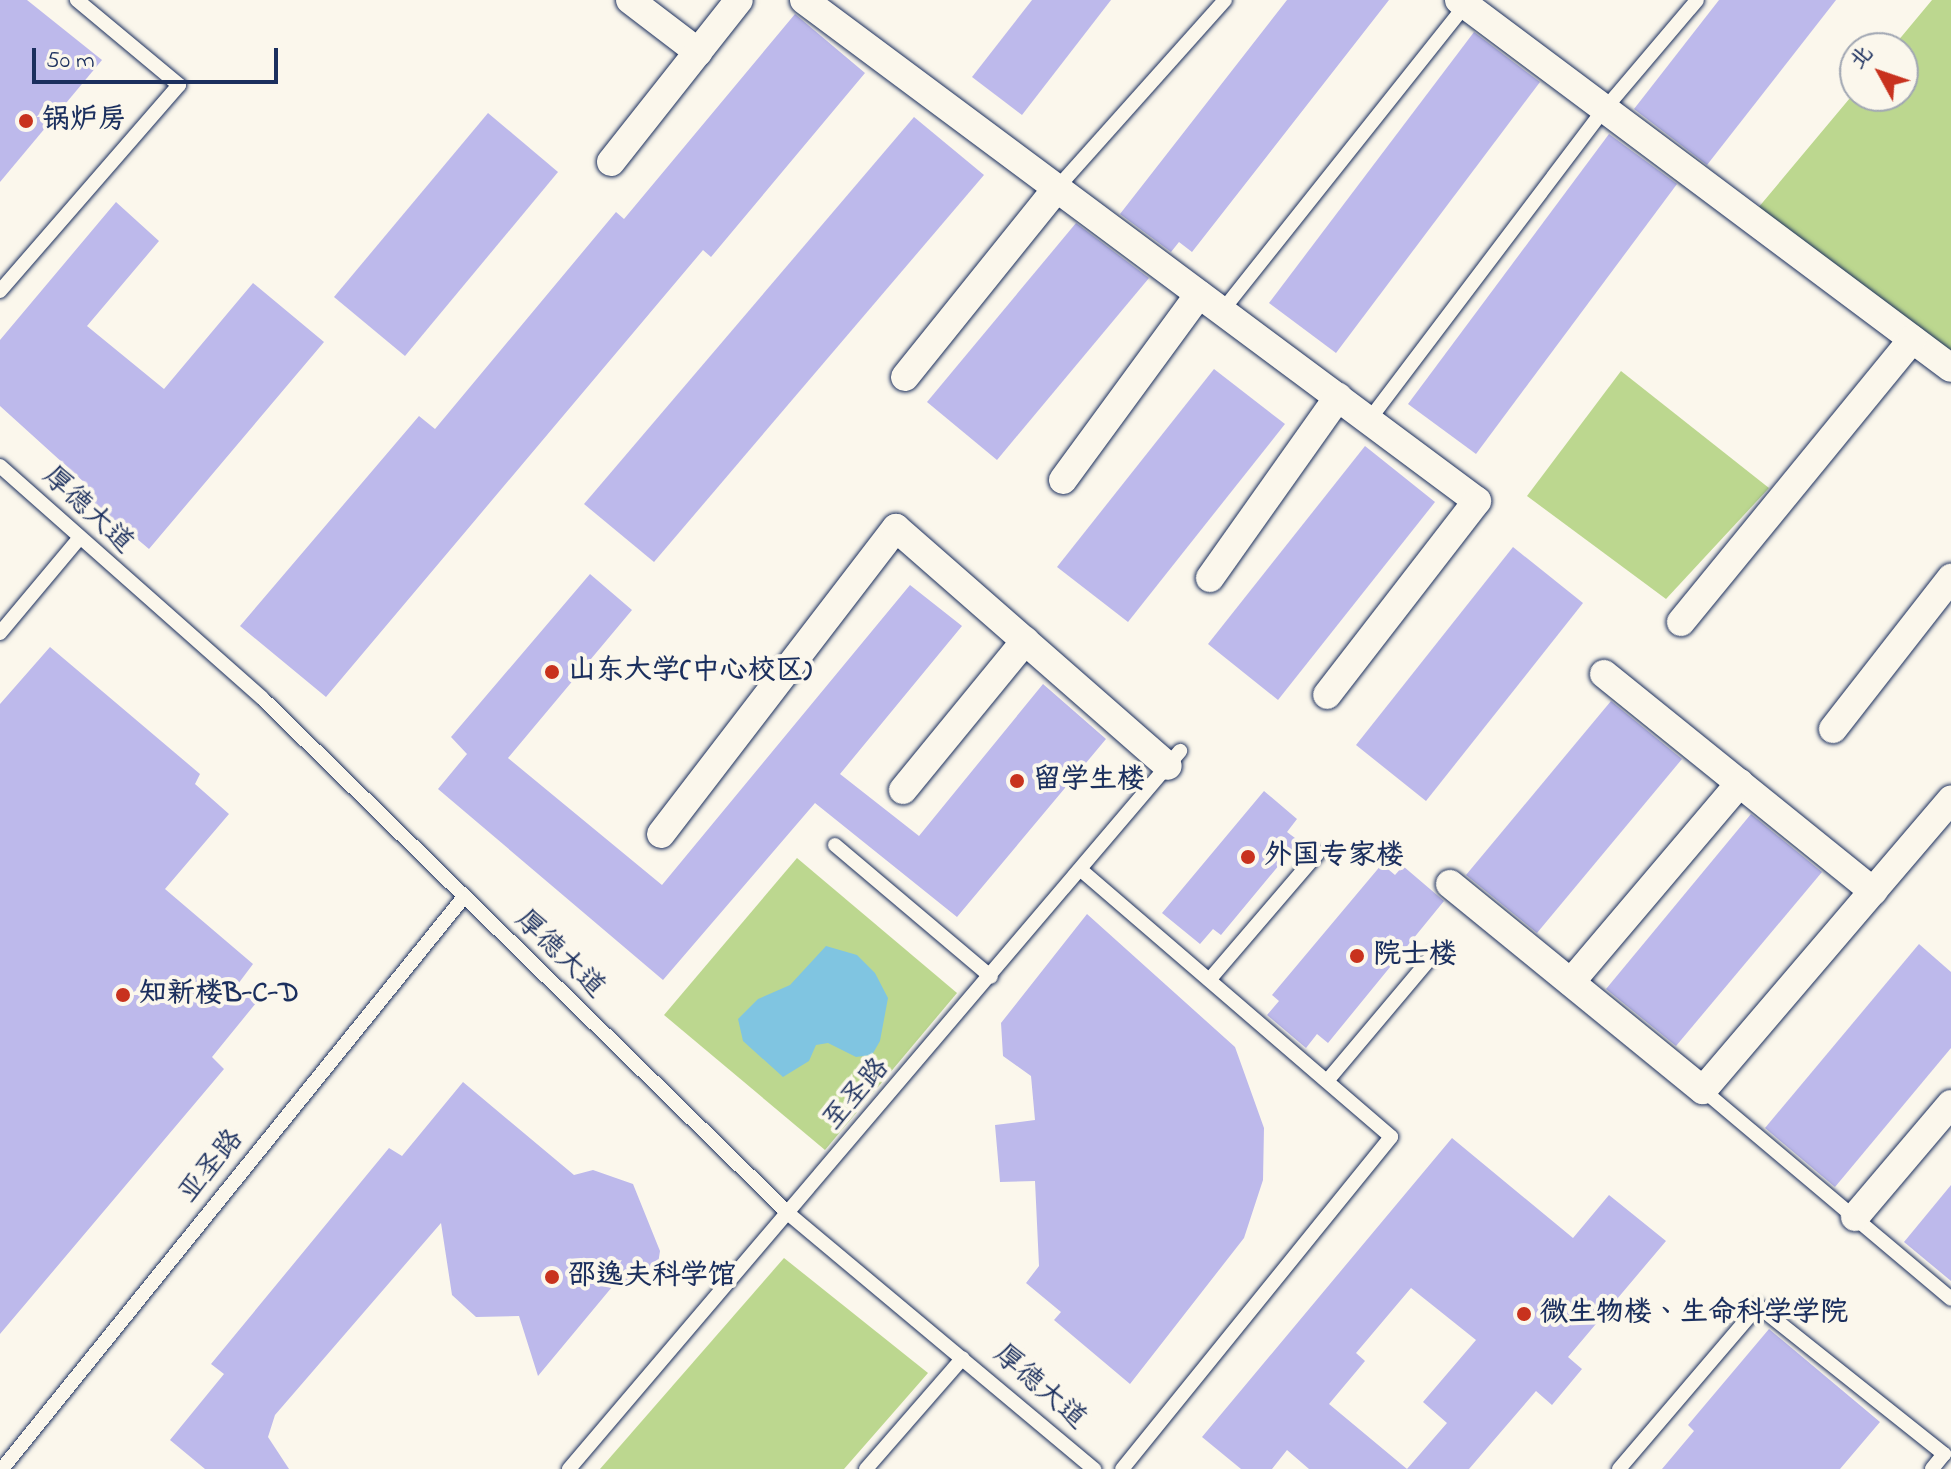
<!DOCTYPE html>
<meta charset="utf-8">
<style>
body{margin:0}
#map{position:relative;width:1951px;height:1469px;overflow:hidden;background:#fbf7ec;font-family:"Indie Flower","LXGW WenKai TC",sans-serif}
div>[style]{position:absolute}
.green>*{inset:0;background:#bcd78f}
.water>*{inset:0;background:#80c5e1}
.building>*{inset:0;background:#bdb9eb}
.roads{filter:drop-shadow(0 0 2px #1b2f5e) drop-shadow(0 0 2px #1b2f5e)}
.lane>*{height:14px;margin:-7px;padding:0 7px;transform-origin:7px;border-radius:7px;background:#fbf7ec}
.street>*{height:28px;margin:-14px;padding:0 14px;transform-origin:14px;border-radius:14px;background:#fbf7ec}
.dots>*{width:22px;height:22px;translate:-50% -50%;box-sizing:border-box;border:4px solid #fbf7ec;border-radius:50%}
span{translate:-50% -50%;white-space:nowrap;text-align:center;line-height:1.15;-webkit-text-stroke:8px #fbf7ec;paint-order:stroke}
.poi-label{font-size:28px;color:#1b2f5e;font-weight:700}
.left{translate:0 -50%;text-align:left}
.street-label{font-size:28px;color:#1b2f5e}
.north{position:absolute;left:1839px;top:32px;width:80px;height:80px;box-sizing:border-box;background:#fbf7ec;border:2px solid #a1a7b3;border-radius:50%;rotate:310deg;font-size:22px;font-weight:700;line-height:32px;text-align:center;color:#1b2f5e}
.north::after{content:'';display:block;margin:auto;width:28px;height:36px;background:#c8321e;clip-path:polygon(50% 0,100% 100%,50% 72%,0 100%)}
.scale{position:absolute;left:32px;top:48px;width:246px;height:36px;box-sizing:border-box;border:4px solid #1b2f5e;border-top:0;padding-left:10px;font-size:24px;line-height:28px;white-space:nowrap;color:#1b2f5e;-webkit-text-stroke:6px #fbf7ec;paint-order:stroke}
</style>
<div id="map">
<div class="green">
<div style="clip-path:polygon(1932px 0,1951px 0,1951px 353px,1758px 208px,1855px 92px,1903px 96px,1903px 48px,1892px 48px)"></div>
<div style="clip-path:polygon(1621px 371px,1769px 488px,1666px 599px,1527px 496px)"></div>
<div style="clip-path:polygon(797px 858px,957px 993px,825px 1150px,664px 1015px)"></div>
<div style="clip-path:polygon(784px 1258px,928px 1373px,844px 1469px,600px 1469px)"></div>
</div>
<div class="water">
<div style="clip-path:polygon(826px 946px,857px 955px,875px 973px,888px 998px,880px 1041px,872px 1055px,856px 1057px,828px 1043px,816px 1045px,809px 1061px,783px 1077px,743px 1041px,738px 1019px,758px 999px,790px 985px)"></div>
</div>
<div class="building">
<div style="clip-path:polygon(0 0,27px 0,102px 60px,0 182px)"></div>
<div style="clip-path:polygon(1032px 0,1111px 0,1022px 115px,972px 77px)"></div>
<div style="clip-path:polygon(1287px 0,1389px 0,1192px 252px,1179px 242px,1171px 252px,1120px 214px)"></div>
<div style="clip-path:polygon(1719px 0,1836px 0,1707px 165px,1634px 109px)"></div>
<div style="clip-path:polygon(795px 14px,865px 73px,711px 257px,703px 250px,326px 697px,240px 626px,419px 416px,435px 429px,616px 212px,624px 219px)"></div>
<div style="clip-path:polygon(1474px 32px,1540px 82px,1336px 353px,1269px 303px)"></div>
<div style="clip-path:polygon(488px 113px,558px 172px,405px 356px,334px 297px)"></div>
<div style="clip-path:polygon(914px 117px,984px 175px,654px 562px,584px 504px)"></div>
<div style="clip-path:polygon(1609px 134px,1677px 184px,1476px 454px,1408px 404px)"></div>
<div style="clip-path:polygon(116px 202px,159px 241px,87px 326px,164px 389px,253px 283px,324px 342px,149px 549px,79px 490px,85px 483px,0 406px,0 340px)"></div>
<div style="clip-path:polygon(1076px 223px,1149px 278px,997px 460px,927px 402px)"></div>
<div style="clip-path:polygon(1214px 369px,1285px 424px,1128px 622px,1057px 567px)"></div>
<div style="clip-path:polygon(1365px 446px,1435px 502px,1278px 700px,1208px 644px)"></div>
<div style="clip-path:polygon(1513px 547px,1583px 603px,1426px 801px,1356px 745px)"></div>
<div style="clip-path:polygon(590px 574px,632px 610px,508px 758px,662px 885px,910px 585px,962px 626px,840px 774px,919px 836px,1043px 684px,1106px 739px,957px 917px,815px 803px,663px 980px,438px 789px,467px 754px,451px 737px)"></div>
<div style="clip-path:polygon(50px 647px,200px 774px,195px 784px,229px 814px,165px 889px,253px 964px,235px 988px,256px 1003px,212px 1057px,224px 1069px,0 1334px,0 704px)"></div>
<div style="clip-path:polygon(1611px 701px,1682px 759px,1537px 933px,1466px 875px)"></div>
<div style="clip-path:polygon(1264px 791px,1297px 819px,1287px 832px,1299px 841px,1221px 935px,1213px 929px,1200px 944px,1162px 913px)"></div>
<div style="clip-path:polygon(1751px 814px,1822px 872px,1676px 1046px,1606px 989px)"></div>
<div style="clip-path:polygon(1382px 864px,1395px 875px,1403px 866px,1444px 901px,1328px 1043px,1317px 1034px,1306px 1048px,1267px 1015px,1279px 1001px,1272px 995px)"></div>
<div style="clip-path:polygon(1087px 914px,1235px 1047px,1264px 1128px,1263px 1180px,1244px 1238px,1130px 1384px,1054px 1320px,1061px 1312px,1026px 1283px,1039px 1266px,1035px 1181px,1000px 1182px,995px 1125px,1035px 1120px,1031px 1076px,1003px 1056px,1001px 1023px)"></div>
<div style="clip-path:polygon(1919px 944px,1951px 972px,1951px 1048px,1835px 1187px,1765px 1128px)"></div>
<div style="clip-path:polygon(463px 1082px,574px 1175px,593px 1170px,633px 1184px,660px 1251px,655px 1283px,617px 1281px,538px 1376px,519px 1316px,476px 1317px,452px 1295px,441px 1223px,275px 1415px,268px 1437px,289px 1469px,205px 1469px,170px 1440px,224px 1374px,211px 1364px,389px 1148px,402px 1156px)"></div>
<div style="clip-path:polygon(1452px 1138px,1573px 1238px,1609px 1195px,1666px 1241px,1568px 1357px,1582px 1369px,1552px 1405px,1536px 1391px,1469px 1469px,1407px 1469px,1447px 1423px,1423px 1402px,1476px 1340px,1411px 1288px,1356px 1353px,1365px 1361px,1329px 1404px,1407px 1469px,1309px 1469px,1287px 1450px,1272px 1469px,1241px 1469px,1202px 1437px)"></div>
<div style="clip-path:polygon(1951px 1185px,1951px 1281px,1904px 1242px)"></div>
<div style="clip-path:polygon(1769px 1329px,1880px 1422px,1840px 1469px,1662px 1469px,1694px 1431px,1688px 1425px)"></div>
</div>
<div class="roads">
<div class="lane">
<div style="left:1057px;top:188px;width:252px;rotate:-48.2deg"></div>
<div style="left:0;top:291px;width:273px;rotate:-49deg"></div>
<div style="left:179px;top:85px;width:133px;rotate:-140.2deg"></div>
<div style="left:1222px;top:311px;width:391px;rotate:-51.5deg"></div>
<div style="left:1369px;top:420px;width:388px;rotate:-52.9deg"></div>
<div style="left:1603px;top:111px;width:145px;rotate:-49.7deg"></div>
<div style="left:0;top:466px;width:350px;rotate:41.5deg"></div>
<div style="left:262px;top:698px;width:738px;rotate:44.4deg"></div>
<div style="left:789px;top:1214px;width:398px;rotate:39.9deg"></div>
<div style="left:0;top:633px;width:120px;rotate:-50.1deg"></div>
<div style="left:835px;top:845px;width:204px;rotate:40.2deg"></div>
<div style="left:1081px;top:870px;width:409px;rotate:40.7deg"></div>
<div style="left:1391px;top:1137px;width:427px;rotate:129deg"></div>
<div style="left:1210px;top:979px;width:165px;rotate:-49.4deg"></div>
<div style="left:1327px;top:1081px;width:166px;rotate:-49.9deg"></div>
<div style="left:1703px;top:1090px;width:324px;rotate:40.1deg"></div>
<div style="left:2px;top:1469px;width:734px;rotate:-51.08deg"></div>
<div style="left:569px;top:1469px;width:943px;rotate:-49.6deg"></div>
<div style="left:866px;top:1469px;width:147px;rotate:-48.9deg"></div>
<div style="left:1619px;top:1469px;width:214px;rotate:-49.5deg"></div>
<div style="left:1758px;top:1306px;width:238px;rotate:38.5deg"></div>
<div style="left:1944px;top:1454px;width:19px;rotate:129deg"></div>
</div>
<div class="street">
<div style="left:630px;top:0;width:86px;rotate:37.4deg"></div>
<div style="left:804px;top:0;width:839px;rotate:36.67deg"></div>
<div style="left:1477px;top:501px;width:245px;rotate:127.7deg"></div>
<div style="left:1459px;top:0;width:614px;rotate:36.8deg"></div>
<div style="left:611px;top:162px;width:206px;rotate:-51.7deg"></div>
<div style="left:905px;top:377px;width:243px;rotate:-51.2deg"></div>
<div style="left:1063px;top:480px;width:230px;rotate:-53.8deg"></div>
<div style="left:1210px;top:578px;width:222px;rotate:-54.7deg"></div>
<div style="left:1681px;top:622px;width:365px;rotate:-50.7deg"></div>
<div style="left:1604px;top:674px;width:346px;rotate:38.9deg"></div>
<div style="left:1833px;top:729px;width:192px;rotate:-52deg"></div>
<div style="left:903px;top:790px;width:193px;rotate:-50.7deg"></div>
<div style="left:661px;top:834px;width:386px;rotate:-52.5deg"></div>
<div style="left:896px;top:528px;width:361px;rotate:41.2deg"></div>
<div style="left:1450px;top:884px;width:326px;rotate:39.2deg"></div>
<div style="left:1703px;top:1090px;width:382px;rotate:-49.5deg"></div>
<div style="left:1571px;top:982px;width:261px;rotate:-49.7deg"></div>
<div style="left:1855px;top:1217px;width:148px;rotate:-49.7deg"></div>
</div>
</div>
<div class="dots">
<div style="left:26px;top:121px;background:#c8321e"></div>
<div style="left:552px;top:672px;background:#c8321e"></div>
<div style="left:1017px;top:781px;background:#c8321e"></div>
<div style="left:1248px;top:857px;background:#c8321e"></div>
<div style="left:1357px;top:956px;background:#c8321e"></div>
<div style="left:123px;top:995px;background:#c8321e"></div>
<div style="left:552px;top:1277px;background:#c8321e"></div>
<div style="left:1524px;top:1314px;background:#c8321e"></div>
</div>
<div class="poi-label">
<span class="left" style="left:42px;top:121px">锅炉房</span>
<span class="left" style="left:568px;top:672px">山东大学(中心校区)</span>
<span class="left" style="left:1033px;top:781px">留学生楼</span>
<span class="left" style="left:1264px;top:857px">外国专家楼</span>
<span class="left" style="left:1373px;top:956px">院士楼</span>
<span class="left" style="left:139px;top:995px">知新楼B-C-D</span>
<span class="left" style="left:568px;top:1277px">邵逸夫科学馆</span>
<span class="left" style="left:1540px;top:1314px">微生物楼、生命科学学院</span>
</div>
<div class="street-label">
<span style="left:87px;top:511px;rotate:43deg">厚德大道</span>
<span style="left:559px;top:955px;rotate:44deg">厚德大道</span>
<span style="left:857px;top:1095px;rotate:-49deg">至圣路</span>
<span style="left:212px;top:1167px;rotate:-51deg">亚圣路</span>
<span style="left:1039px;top:1388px;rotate:41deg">厚德大道</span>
</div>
<div class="north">北</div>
<div class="scale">50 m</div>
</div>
